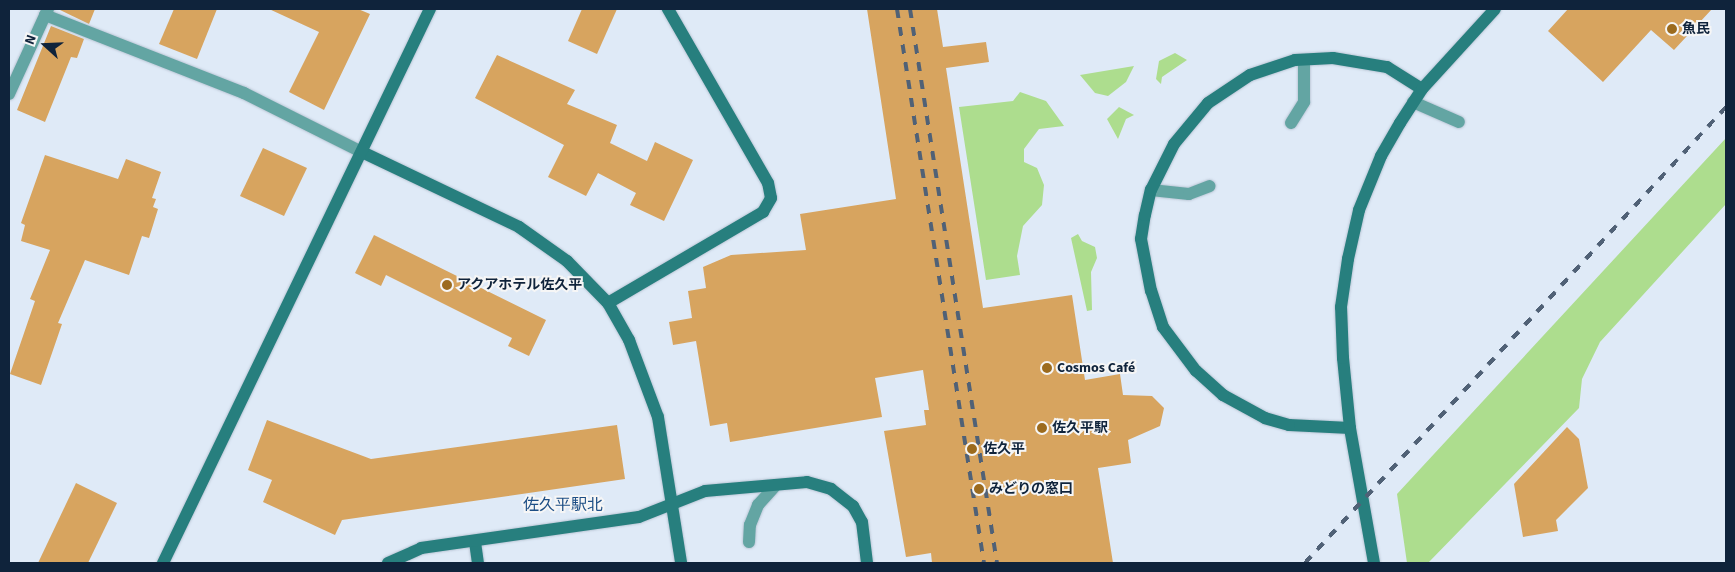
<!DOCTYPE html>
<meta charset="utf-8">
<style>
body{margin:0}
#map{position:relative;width:1735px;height:572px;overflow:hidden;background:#dfeaf7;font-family:"Source Sans 3","Noto Sans JP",sans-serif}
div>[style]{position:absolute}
.green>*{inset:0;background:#addd8e}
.building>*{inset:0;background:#d7a45f}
.roads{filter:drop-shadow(0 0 1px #bac6d5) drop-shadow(0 0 1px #bac6d5)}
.lane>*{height:12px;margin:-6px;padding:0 6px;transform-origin:6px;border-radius:6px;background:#63a5a3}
.street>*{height:12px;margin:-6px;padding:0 6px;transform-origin:6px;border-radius:6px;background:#63a5a3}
.secondary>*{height:12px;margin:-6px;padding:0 6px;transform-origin:6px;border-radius:6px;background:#277f7e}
.rail>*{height:4px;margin-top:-2px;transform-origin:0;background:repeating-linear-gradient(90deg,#506176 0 9px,transparent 0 18px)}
.dots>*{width:14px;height:14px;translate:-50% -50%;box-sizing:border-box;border:2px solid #f6f6f6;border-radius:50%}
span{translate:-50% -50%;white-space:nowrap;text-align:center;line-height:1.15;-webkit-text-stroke:4px #f6f6f6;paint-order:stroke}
.poi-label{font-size:14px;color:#0f233b;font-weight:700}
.left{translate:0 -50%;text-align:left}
.quarter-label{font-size:16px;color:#1d4e85}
.frame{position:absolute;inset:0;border:10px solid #0f233b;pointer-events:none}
.north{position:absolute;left:20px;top:20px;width:50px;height:50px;-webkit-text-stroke:4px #f6f6f6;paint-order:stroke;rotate:290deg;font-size:14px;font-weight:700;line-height:20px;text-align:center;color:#0f233b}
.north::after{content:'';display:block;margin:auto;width:18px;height:22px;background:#0f233b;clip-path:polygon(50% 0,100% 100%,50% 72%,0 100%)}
</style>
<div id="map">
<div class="green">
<div style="clip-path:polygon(1175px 53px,1187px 60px,1162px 77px,1161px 84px,1156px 79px,1159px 61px)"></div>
<div style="clip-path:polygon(1134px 66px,1126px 82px,1108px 96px,1095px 93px,1080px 75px)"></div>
<div style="clip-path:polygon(1020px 92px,1046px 101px,1064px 126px,1039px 129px,1024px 149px,1024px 162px,1037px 168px,1044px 185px,1042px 205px,1023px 226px,1017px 256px,1020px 275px,986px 280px,959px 107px,1013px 101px)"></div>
<div style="clip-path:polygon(1119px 107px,1134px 115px,1126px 119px,1118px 139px,1107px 119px)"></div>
<div style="clip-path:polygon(1726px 138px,1726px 204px,1600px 342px,1582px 379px,1579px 408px,1428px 563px,1407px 563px,1397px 494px)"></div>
<div style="clip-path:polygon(1078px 234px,1082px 241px,1095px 247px,1097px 258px,1091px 272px,1092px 310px,1087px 311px,1071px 238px)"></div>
</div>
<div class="building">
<div style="clip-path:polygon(58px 9px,95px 9px,89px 24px)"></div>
<div style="clip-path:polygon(174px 9px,217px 9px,197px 59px,159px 44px)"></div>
<div style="clip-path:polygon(269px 9px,358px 9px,370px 14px,324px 110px,289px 92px,319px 32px)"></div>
<div style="clip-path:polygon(582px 9px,617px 9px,597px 54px,568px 41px)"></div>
<div style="clip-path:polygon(867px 9px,937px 9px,943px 47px,986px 42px,989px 62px,946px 68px,983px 308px,1072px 295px,1085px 380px,1120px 374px,1123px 395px,1152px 396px,1164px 408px,1160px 426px,1128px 440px,1131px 463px,1098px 468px,1113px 563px,932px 563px,931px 553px,906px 557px,884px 431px,926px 425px,924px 410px,929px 410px,923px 370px,875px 378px,882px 417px,730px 442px,727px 423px,710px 426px,696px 341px,673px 345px,669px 322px,692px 318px,688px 291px,706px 288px,703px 267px,731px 255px,806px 250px,800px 214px,896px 199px)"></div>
<div style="clip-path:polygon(1568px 9px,1712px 9px,1674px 50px,1651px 30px,1603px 82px,1548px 31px)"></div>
<div style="clip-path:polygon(51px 26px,84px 39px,77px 58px,71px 57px,45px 122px,17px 110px)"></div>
<div style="clip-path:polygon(497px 55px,575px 90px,567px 104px,617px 125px,610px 143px,647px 161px,655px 142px,693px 160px,664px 221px,630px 205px,636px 193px,598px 173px,586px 196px,548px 177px,564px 145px,475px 98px)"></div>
<div style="clip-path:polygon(263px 148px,307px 168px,284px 216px,240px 196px)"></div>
<div style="clip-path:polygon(45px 155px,118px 179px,126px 159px,161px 172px,152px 198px,156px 199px,153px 207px,158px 209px,149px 238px,142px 236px,129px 275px,85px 260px,58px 323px,62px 324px,41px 385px,10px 374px,35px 301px,30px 299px,50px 250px,21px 241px,25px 225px,21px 223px)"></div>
<div style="clip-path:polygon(374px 235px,546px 320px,529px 356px,508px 346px,512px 338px,386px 275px,381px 286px,355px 273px)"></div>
<div style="clip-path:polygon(267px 420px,371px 459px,617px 425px,625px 479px,342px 520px,335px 535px,263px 502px,272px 480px,248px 470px)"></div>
<div style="clip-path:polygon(1567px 427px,1579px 439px,1588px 488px,1556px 520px,1558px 531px,1523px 537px,1514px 484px)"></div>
<div style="clip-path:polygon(76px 483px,117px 503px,88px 563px,38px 563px)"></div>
</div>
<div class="roads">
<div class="lane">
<div style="left:1413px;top:102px;width:50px;rotate:23.5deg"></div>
<div style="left:1291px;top:123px;width:25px;rotate:-58deg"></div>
<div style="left:1304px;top:102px;width:42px;rotate:-90deg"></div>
<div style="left:1151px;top:190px;width:38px;rotate:6deg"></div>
<div style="left:1189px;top:194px;width:22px;rotate:-21deg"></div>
<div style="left:749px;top:542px;width:17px;rotate:-87deg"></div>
<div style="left:750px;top:525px;width:22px;rotate:-68deg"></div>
<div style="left:758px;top:505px;width:27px;rotate:-48deg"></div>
</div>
<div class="street">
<div style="left:45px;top:15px;width:214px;rotate:21.4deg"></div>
<div style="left:244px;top:93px;width:132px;rotate:26.6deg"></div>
<div style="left:9px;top:94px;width:94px;rotate:-65.4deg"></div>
</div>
<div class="secondary">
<div style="left:362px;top:152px;width:174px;rotate:25.5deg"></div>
<div style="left:519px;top:227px;width:59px;rotate:35.3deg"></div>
<div style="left:567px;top:261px;width:59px;rotate:45.7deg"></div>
<div style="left:608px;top:303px;width:43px;rotate:60.4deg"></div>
<div style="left:629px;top:340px;width:82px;rotate:69.4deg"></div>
<div style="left:658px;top:417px;width:148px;rotate:81deg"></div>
<div style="left:608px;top:303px;width:180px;rotate:-30.4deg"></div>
<div style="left:763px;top:212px;width:16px;rotate:-60deg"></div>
<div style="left:771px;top:198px;width:15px;rotate:-101deg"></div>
<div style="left:768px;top:183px;width:201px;rotate:-119.9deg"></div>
<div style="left:1350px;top:428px;width:61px;rotate:-177.2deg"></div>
<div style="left:1289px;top:425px;width:25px;rotate:-164deg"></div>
<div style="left:1265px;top:418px;width:48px;rotate:-151.3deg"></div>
<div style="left:1223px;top:395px;width:36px;rotate:-138deg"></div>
<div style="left:1196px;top:371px;width:55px;rotate:-126.9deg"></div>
<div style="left:1163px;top:327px;width:38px;rotate:-108deg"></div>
<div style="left:1151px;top:291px;width:53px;rotate:-100.9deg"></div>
<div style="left:1141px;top:239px;width:24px;rotate:-81deg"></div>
<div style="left:1145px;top:215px;width:26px;rotate:-77deg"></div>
<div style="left:1151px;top:190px;width:51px;rotate:-63.4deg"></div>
<div style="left:1174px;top:144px;width:53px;rotate:-50.3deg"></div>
<div style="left:1208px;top:103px;width:50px;rotate:-33.7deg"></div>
<div style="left:1250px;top:75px;width:47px;rotate:-18.4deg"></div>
<div style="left:1295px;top:60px;width:38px;rotate:-3deg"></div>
<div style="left:1333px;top:58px;width:55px;rotate:9.5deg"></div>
<div style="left:1387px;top:67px;width:41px;rotate:32.2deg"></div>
<div style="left:475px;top:542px;width:21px;rotate:82deg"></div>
<div style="left:163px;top:563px;width:615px;rotate:-64.27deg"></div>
<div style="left:388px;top:563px;width:36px;rotate:-24deg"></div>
<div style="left:421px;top:548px;width:220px;rotate:-8.1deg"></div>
<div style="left:639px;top:517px;width:71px;rotate:-21.5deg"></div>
<div style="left:705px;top:491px;width:102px;rotate:-5deg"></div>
<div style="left:807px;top:482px;width:25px;rotate:16deg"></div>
<div style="left:831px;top:489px;width:28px;rotate:38deg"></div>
<div style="left:853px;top:506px;width:18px;rotate:61deg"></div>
<div style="left:862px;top:522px;width:41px;rotate:83deg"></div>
<div style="left:1374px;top:563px;width:137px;rotate:-100.1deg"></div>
<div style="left:1350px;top:428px;width:70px;rotate:-95.7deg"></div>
<div style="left:1343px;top:358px;width:51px;rotate:-92.2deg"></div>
<div style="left:1341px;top:307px;width:49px;rotate:-81.7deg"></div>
<div style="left:1348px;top:259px;width:50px;rotate:-77.3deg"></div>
<div style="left:1359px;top:210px;width:58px;rotate:-67.8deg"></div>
<div style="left:1381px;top:156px;width:38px;rotate:-60deg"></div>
<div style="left:1400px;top:123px;width:40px;rotate:-57.1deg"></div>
<div style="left:1422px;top:89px;width:108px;rotate:-47.6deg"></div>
</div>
</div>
<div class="rail">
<div style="left:897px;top:9px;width:561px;rotate:81.08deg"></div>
<div style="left:910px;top:9px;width:561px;rotate:81.08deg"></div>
<div style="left:1305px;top:563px;width:621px;rotate:-47.29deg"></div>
</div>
<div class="dots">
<div style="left:1672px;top:29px;background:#9c6b1e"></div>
<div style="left:447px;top:285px;background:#9c6b1e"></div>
<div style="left:1047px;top:368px;background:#9c6b1e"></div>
<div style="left:1042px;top:428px;background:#9c6b1e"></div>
<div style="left:972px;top:449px;background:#9c6b1e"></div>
<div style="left:979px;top:489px;background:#9c6b1e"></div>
</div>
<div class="poi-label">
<span class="left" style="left:1682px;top:29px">魚民</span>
<span class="left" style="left:457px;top:285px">アクアホテル佐久平</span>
<span class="left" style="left:1057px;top:368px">Cosmos Café</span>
<span class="left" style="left:1052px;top:428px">佐久平駅</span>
<span class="left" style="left:983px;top:449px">佐久平</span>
<span class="left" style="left:989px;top:489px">みどりの窓口</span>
</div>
<div class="quarter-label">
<span style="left:563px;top:505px">佐久平駅北</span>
</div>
<div class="frame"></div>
<div class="north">N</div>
</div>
